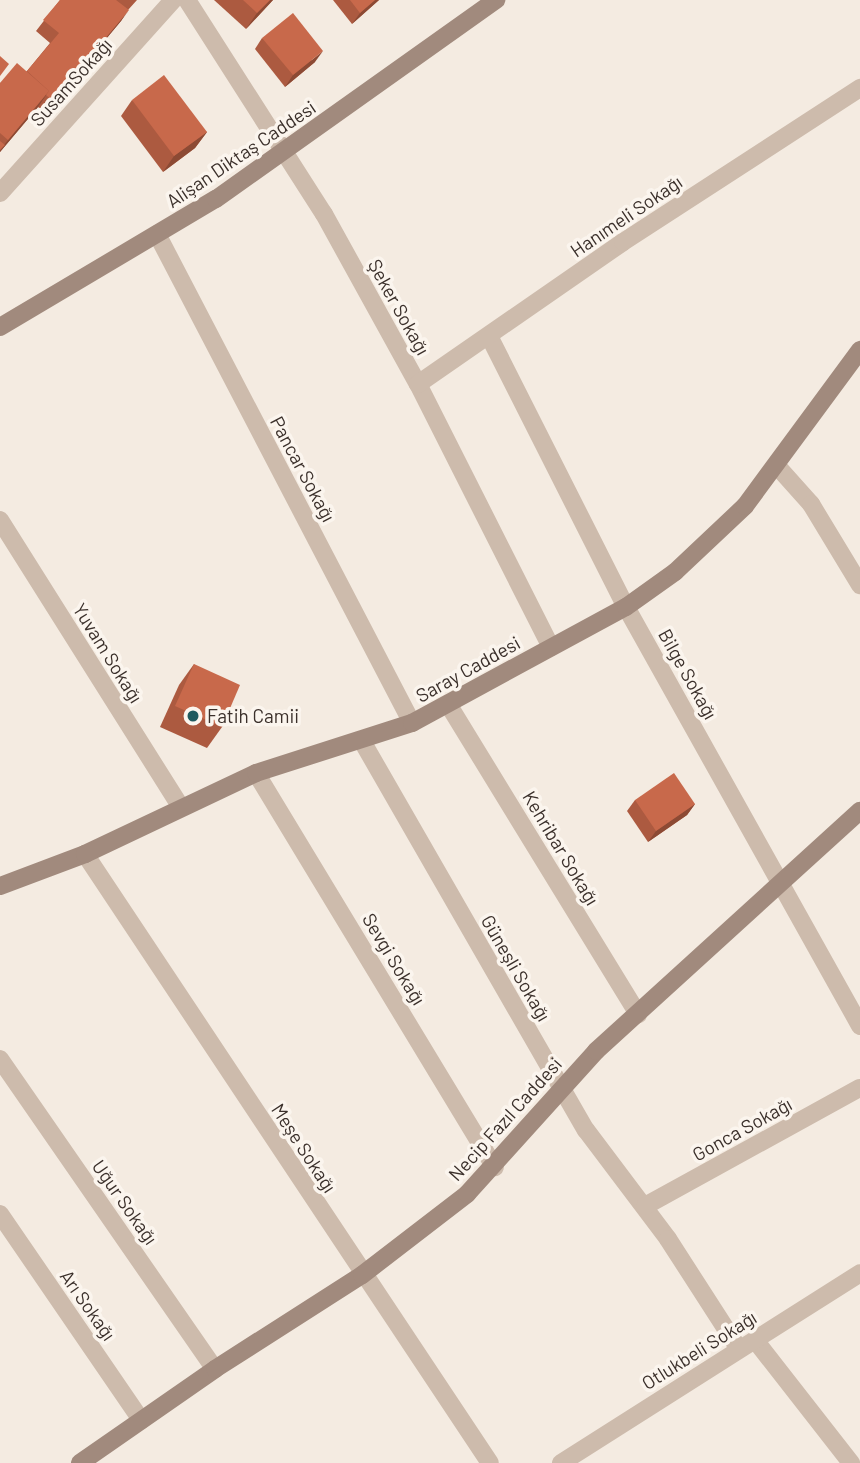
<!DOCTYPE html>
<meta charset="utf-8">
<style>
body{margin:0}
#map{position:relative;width:860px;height:1463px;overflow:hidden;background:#f4ebe1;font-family:Barlow,sans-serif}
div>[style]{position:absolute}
.street>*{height:18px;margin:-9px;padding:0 9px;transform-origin:9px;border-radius:9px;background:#cdbbac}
.secondary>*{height:18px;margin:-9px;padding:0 9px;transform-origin:9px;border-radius:9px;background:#a18a7d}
.wall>*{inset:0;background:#ac5a40}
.shaded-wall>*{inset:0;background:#8c4a34}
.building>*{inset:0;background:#c8694b}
.dots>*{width:19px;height:19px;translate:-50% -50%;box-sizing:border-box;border:4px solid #fbf5ee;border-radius:50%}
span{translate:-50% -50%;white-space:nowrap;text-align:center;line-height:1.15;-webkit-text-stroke:7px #fbf5ee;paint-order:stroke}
.street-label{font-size:19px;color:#3b302b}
.poi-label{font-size:19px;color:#3b302b}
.left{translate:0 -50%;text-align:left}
</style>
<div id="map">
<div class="street">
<div style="left:187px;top:0;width:254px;rotate:57.4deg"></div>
<div style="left:324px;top:214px;width:194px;rotate:61.1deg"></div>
<div style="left:418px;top:384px;width:295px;rotate:63.2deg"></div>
<div style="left:0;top:193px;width:259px;rotate:-48.1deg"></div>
<div style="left:157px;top:234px;width:551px;rotate:62.46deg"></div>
<div style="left:489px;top:336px;width:304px;rotate:63.2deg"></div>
<div style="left:626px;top:607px;width:480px;rotate:60.8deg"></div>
<div style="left:418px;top:384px;width:249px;rotate:-34.7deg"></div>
<div style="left:623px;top:242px;width:283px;rotate:-33deg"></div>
<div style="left:777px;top:466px;width:51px;rotate:48.2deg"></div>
<div style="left:811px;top:504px;width:95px;rotate:58.8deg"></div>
<div style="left:0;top:520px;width:339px;rotate:57.8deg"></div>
<div style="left:448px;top:704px;width:364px;rotate:58.5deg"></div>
<div style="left:362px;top:741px;width:449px;rotate:60.1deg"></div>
<div style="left:586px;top:1130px;width:136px;rotate:53deg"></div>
<div style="left:668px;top:1239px;width:131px;rotate:57.2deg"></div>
<div style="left:256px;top:773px;width:461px;rotate:58.8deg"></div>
<div style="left:85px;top:854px;width:731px;rotate:56.38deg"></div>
<div style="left:0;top:1059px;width:377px;rotate:55.3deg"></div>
<div style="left:645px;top:1206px;width:245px;rotate:-28.8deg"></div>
<div style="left:0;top:1214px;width:250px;rotate:55.6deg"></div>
<div style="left:755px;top:1340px;width:156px;rotate:52deg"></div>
<div style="left:561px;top:1463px;width:354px;rotate:-32.4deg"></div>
</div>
<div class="secondary">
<div style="left:0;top:327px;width:251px;rotate:-30.7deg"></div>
<div style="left:216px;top:199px;width:344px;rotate:-35.4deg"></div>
<div style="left:0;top:886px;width:91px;rotate:-20.6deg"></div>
<div style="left:85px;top:854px;width:189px;rotate:-25.3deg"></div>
<div style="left:256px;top:773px;width:164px;rotate:-17.8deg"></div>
<div style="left:412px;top:723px;width:243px;rotate:-28.5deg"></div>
<div style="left:626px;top:607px;width:60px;rotate:-35.5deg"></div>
<div style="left:675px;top:572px;width:96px;rotate:-43.3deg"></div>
<div style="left:745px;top:506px;width:194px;rotate:-53.6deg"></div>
<div style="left:80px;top:1463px;width:165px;rotate:-34.8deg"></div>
<div style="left:215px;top:1369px;width:174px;rotate:-32.6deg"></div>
<div style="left:362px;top:1275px;width:133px;rotate:-37.6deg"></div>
<div style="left:467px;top:1194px;width:193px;rotate:-47.9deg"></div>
<div style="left:596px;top:1051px;width:357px;rotate:-42.3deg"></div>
</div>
<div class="wall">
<div style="clip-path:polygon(60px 0,137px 0,128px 10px,121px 21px,45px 112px,38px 107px,0 152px,0 83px,27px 71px,50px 43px,36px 31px)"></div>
<div style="clip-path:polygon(214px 0,273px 0,246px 29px)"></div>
<div style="clip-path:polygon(333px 0,379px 0,352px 24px)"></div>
<div style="clip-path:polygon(262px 38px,315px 62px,285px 87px,255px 49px)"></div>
<div style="clip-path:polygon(132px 100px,207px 132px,195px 148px,163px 172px,121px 116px)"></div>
<div style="clip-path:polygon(194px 664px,222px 727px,207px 748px,160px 727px,179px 685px)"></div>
<div style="clip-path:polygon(635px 800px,695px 804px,687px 815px,648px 842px,627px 811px)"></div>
</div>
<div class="shaded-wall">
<div style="clip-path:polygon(270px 0,273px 0,246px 29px,257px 13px)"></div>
<div style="clip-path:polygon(375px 0,379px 0,352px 24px,360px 13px)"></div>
<div style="clip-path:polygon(129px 10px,121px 21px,45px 112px,53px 101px)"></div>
<div style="clip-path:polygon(323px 51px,315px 62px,285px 87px,293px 75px)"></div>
<div style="clip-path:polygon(49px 91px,38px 107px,0 152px,0 150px,8px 140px)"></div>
<div style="clip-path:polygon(207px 132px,195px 148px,163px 172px,174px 156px)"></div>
<div style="clip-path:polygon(695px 804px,687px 815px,648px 842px,656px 831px)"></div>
</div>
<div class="building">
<div style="clip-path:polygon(60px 0,116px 0,129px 10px,53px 101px,46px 95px,49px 91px,27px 71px,59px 33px,43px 20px)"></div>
<div style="clip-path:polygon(243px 0,270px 0,257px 13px)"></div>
<div style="clip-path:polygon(350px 0,375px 0,360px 13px)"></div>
<div style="clip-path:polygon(293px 13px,323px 51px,293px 75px,262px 38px)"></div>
<div style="clip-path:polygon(0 56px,9px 64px,0 76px)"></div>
<div style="clip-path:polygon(17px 63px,49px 91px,8px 140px,0 133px,0 83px)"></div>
<div style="clip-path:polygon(164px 75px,207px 132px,174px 156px,132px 100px)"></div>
<div style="clip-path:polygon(0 141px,5px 145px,0 150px)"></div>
<div style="clip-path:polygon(194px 664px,240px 685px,222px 727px,175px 706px)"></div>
<div style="clip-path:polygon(674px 773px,695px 804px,656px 831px,635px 800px)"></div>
</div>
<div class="dots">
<div style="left:193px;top:716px;background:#1f5a5e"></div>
</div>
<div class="street-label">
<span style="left:71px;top:82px;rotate:-48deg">SusamSokağı</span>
<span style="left:241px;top:154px;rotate:-34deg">Alişan Diktaş Caddesi</span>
<span style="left:626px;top:216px;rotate:-34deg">Hanımeli Sokağı</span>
<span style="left:399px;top:307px;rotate:61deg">Şeker Sokağı</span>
<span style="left:303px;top:469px;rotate:62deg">Pancar Sokağı</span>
<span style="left:108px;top:653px;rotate:58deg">Yuvam Sokağı</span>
<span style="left:468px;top:669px;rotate:-29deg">Saray Caddesi</span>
<span style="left:688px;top:674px;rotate:61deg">Bilge Sokağı</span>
<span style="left:561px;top:848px;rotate:59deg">Kehribar Sokağı</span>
<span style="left:394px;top:959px;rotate:59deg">Sevgi Sokağı</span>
<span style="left:516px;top:968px;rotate:60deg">Güneşli Sokağı</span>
<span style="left:505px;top:1119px;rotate:-48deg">Necip Fazıl Caddesi</span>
<span style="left:742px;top:1129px;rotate:-29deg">Gonca Sokağı</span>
<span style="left:304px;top:1148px;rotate:57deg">Meşe Sokağı</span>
<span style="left:125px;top:1202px;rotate:55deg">Uğur Sokağı</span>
<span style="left:88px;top:1305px;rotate:55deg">Arı Sokağı</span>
<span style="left:699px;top:1350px;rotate:-32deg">Otlukbeli Sokağı</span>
</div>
<div class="poi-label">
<span class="left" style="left:207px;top:716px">Fatih Camii</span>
</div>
</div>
